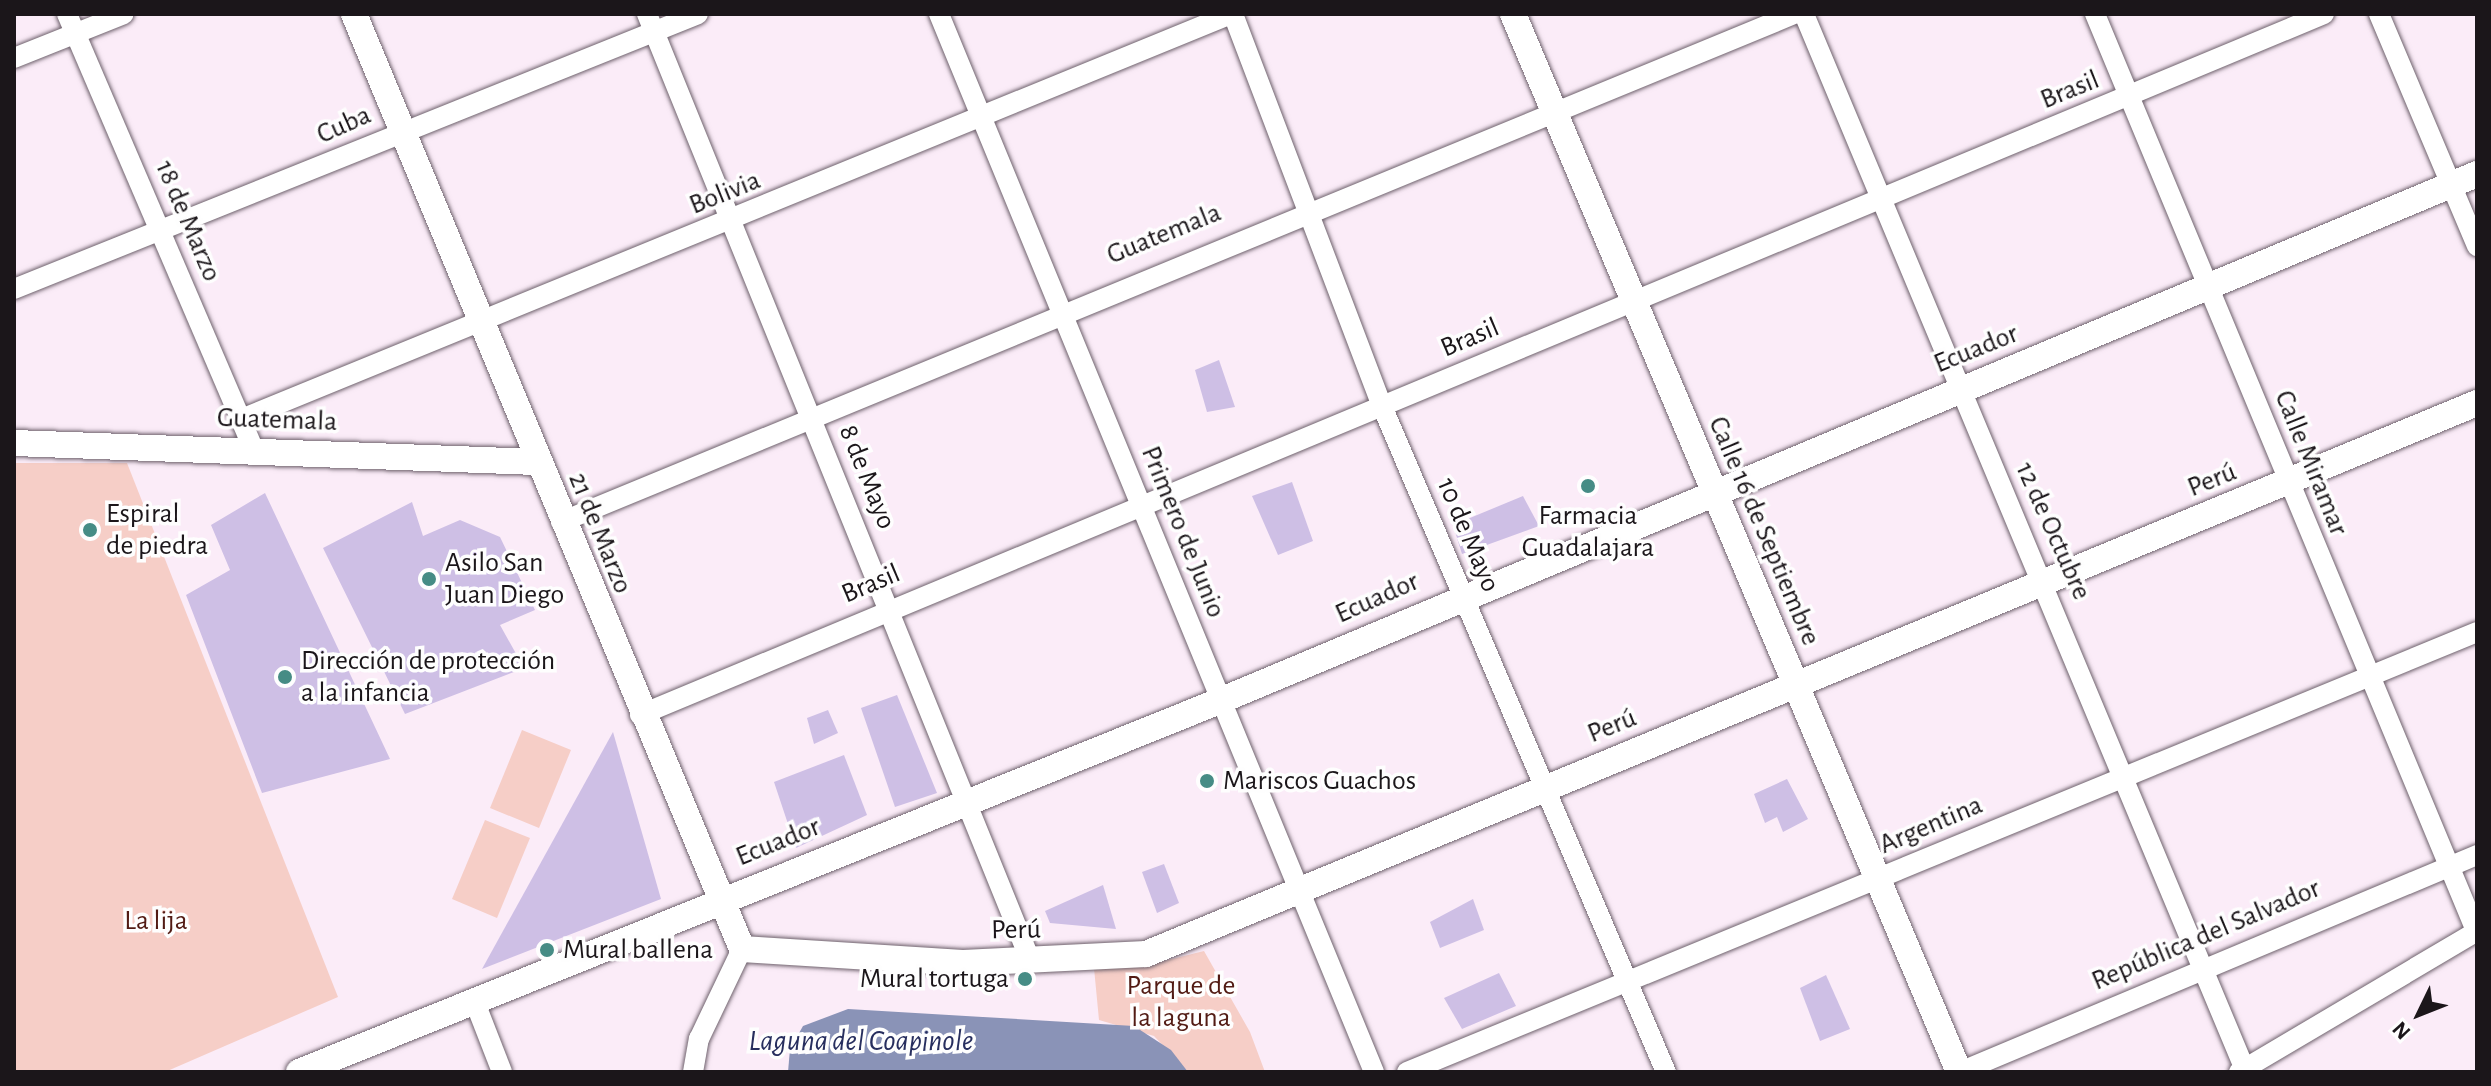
<!DOCTYPE html>
<meta charset="utf-8">
<style>
body{margin:0}
#map{position:relative;width:2491px;height:1086px;overflow:hidden;background:#fbecf8;font-family:"Alegreya Sans",sans-serif}
div>[style]{position:absolute}
.green>*{inset:0;background:#f6cec7}
.water>*{inset:0;background:#8a93b7}
.building>*{inset:0;background:#cebfe5}
.roads{filter:drop-shadow(0 0 2px #6e616c) drop-shadow(0 0 2px #6e616c)}
.minor>*{height:20px;margin:-10px;padding:0 10px;transform-origin:10px;border-radius:10px;background:#fff}
.tertiary>*{height:26px;margin:-13px;padding:0 13px;transform-origin:13px;border-radius:13px;background:#fff}
.dots>*{width:22px;height:22px;translate:-50% -50%;box-sizing:border-box;border:4px solid #fefefe;border-radius:50%}
span{translate:-50% -50%;white-space:nowrap;text-align:center;line-height:1.15;-webkit-text-stroke:7px #fefefe;paint-order:stroke}
.street-label{font-size:28px;color:#1b161a}
.poi-label{font-size:28px;color:#1b161a}
.left{translate:0 -50%;text-align:left}
.right{translate:-100% -50%;text-align:right}
.park-label{font-size:28px;color:#521b14}
.water-label{font-size:30px;color:#272e5e;font-style:italic}
.frame{position:absolute;inset:0;border:16px solid #1b161a;pointer-events:none}
.north{position:absolute;left:2379px;top:974px;width:80px;height:80px;-webkit-text-stroke:6px #fefefe;paint-order:stroke;rotate:227deg;font-size:22px;font-weight:700;line-height:32px;text-align:center;color:#1b161a}
.north::after{content:'';display:block;margin:auto;width:28px;height:36px;background:#1b161a;clip-path:polygon(50% 0,100% 100%,50% 72%,0 100%)}
</style>
<div id="map">
<div class="green">
<div style="clip-path:polygon(14px 463px,127px 463px,338px 997px,165px 1072px,14px 1072px)"></div>
<div style="clip-path:polygon(522px 730px,571px 750px,539px 828px,490px 808px)"></div>
<div style="clip-path:polygon(485px 820px,530px 838px,497px 918px,452px 899px)"></div>
<div style="clip-path:polygon(1204px 951px,1250px 1032px,1265px 1072px,1188px 1072px,1154px 1036px,1099px 1020px,1094px 968px,1144px 966px)"></div>
</div>
<div class="water">
<div style="clip-path:polygon(848px 1009px,1134px 1026px,1171px 1050px,1188px 1072px,788px 1072px,790px 1049px,803px 1026px)"></div>
</div>
<div class="building">
<div style="clip-path:polygon(1219px 360px,1235px 407px,1207px 412px,1195px 370px)"></div>
<div style="clip-path:polygon(1292px 482px,1313px 541px,1278px 555px,1252px 496px)"></div>
<div style="clip-path:polygon(265px 493px,390px 759px,262px 793px,186px 595px,230px 570px,211px 525px)"></div>
<div style="clip-path:polygon(1523px 496px,1539px 526px,1462px 554px,1453px 525px)"></div>
<div style="clip-path:polygon(412px 502px,423px 536px,460px 520px,500px 537px,535px 610px,500px 625px,524px 668px,405px 714px,323px 548px)"></div>
<div style="clip-path:polygon(897px 695px,937px 793px,895px 807px,861px 708px)"></div>
<div style="clip-path:polygon(828px 710px,838px 733px,814px 744px,807px 718px)"></div>
<div style="clip-path:polygon(613px 732px,661px 899px,482px 969px)"></div>
<div style="clip-path:polygon(844px 755px,867px 815px,796px 848px,774px 782px)"></div>
<div style="clip-path:polygon(1787px 779px,1808px 819px,1783px 832px,1777px 817px,1765px 823px,1754px 794px)"></div>
<div style="clip-path:polygon(1164px 864px,1179px 903px,1157px 913px,1142px 872px)"></div>
<div style="clip-path:polygon(1103px 885px,1116px 929px,1050px 923px,1045px 911px)"></div>
<div style="clip-path:polygon(1473px 899px,1484px 930px,1440px 948px,1430px 922px)"></div>
<div style="clip-path:polygon(1499px 973px,1516px 1006px,1462px 1029px,1444px 998px)"></div>
<div style="clip-path:polygon(1826px 975px,1850px 1029px,1820px 1041px,1800px 988px)"></div>
</div>
<div class="roads">
<div class="minor">
<div style="left:67px;top:14px;width:475px;rotate:66.8deg"></div>
<div style="left:647px;top:14px;width:1023px;rotate:67.95deg"></div>
<div style="left:939px;top:14px;width:1144px;rotate:67.65deg"></div>
<div style="left:1233px;top:14px;width:419px;rotate:69.2deg"></div>
<div style="left:1382px;top:406px;width:724px;rotate:66.91deg"></div>
<div style="left:1804px;top:14px;width:1147px;rotate:67.33deg"></div>
<div style="left:2095px;top:14px;width:995px;rotate:67.43deg"></div>
<div style="left:2379px;top:14px;width:252px;rotate:67.1deg"></div>
<div style="left:14px;top:58px;width:118px;rotate:-21.8deg"></div>
<div style="left:14px;top:289px;width:737px;rotate:-21.9deg"></div>
<div style="left:239px;top:420px;width:1072px;rotate:-22.26deg"></div>
<div style="left:561px;top:522px;width:1334px;rotate:-22.39deg"></div>
<div style="left:640px;top:715px;width:1824px;rotate:-22.6deg"></div>
<div style="left:474px;top:1000px;width:77px;rotate:68.7deg"></div>
<div style="left:693px;top:1072px;width:34px;rotate:-80deg"></div>
<div style="left:699px;top:1039px;width:100px;rotate:-64.5deg"></div>
<div style="left:1407px;top:1072px;width:1157px;rotate:-22.35deg"></div>
<div style="left:1960px;top:1072px;width:561px;rotate:-22.77deg"></div>
<div style="left:2239px;top:1072px;width:277px;rotate:-30.6deg"></div>
</div>
<div class="tertiary">
<div style="left:354px;top:14px;width:1012px;rotate:67.46deg"></div>
<div style="left:742px;top:949px;width:221px;rotate:3.6deg"></div>
<div style="left:963px;top:963px;width:183px;rotate:-2.8deg"></div>
<div style="left:1146px;top:954px;width:1441px;rotate:-22.49deg"></div>
<div style="left:1513px;top:14px;width:1148px;rotate:67.14deg"></div>
<div style="left:14px;top:443px;width:523px;rotate:2.08deg"></div>
<div style="left:299px;top:1072px;width:995px;rotate:-21.95deg"></div>
<div style="left:1222px;top:700px;width:1361px;rotate:-22.74deg"></div>
</div>
</div>
<div class="dots">
<div style="left:1588px;top:486px;background:#468c85"></div>
<div style="left:90px;top:530px;background:#468c85"></div>
<div style="left:429px;top:579px;background:#468c85"></div>
<div style="left:285px;top:677px;background:#468c85"></div>
<div style="left:1207px;top:781px;background:#468c85"></div>
<div style="left:547px;top:950px;background:#468c85"></div>
<div style="left:1025px;top:979px;background:#468c85"></div>
</div>
<div class="street-label">
<span style="left:2070px;top:90px;rotate:-22deg">Brasil</span>
<span style="left:344px;top:125px;rotate:-24deg">Cuba</span>
<span style="left:725px;top:193px;rotate:-22deg">Bolivia</span>
<span style="left:188px;top:221px;rotate:67deg">18 de Marzo</span>
<span style="left:1164px;top:234px;rotate:-22deg">Guatemala</span>
<span style="left:1470px;top:338px;rotate:-23deg">Brasil</span>
<span style="left:1976px;top:349px;rotate:-22deg">Ecuador</span>
<span style="left:277px;top:420px;rotate:2deg">Guatemala</span>
<span style="left:2311px;top:463px;rotate:68deg">Calle Miramar</span>
<span style="left:867px;top:477px;rotate:68deg">8 de Mayo</span>
<span style="left:2212px;top:480px;rotate:-22deg">Perú</span>
<span style="left:1764px;top:531px;rotate:67deg">Calle 16 de Septiembre</span>
<span style="left:2053px;top:531px;rotate:66deg">12 de Octubre</span>
<span style="left:1183px;top:532px;rotate:68deg">Primero de Junio</span>
<span style="left:600px;top:533px;rotate:68deg">21 de Marzo</span>
<span style="left:1468px;top:535px;rotate:67deg">10 de Mayo</span>
<span style="left:871px;top:584px;rotate:-23deg">Brasil</span>
<span style="left:1377px;top:598px;rotate:-24deg">Ecuador</span>
<span style="left:1612px;top:726px;rotate:-22deg">Perú</span>
<span style="left:1931px;top:825px;rotate:-23deg">Argentina</span>
<span style="left:778px;top:842px;rotate:-22deg">Ecuador</span>
<span style="left:1016px;top:930px;rotate:-1deg">Perú</span>
<span style="left:2206px;top:935px;rotate:-23deg">República del Salvador</span>
</div>
<div class="poi-label">
<span class="left" style="left:106px;top:530px">Espiral<br>de piedra</span>
<span style="left:1588px;top:532px">Farmacia<br>Guadalajara</span>
<span class="left" style="left:445px;top:579px">Asilo San<br>Juan Diego</span>
<span class="left" style="left:301px;top:677px">Dirección de protección<br>a la infancia</span>
<span class="left" style="left:1223px;top:781px">Mariscos Guachos</span>
<span class="left" style="left:563px;top:950px">Mural ballena</span>
<span class="right" style="left:1009px;top:979px">Mural tortuga</span>
</div>
<div class="park-label">
<span style="left:156px;top:921px">La lija</span>
<span style="left:1181px;top:1002px">Parque de<br>la laguna</span>
</div>
<div class="water-label">
<span style="left:861px;top:1041px">Laguna del Coapinole</span>
</div>
<div class="frame"></div>
<div class="north">N</div>
</div>
